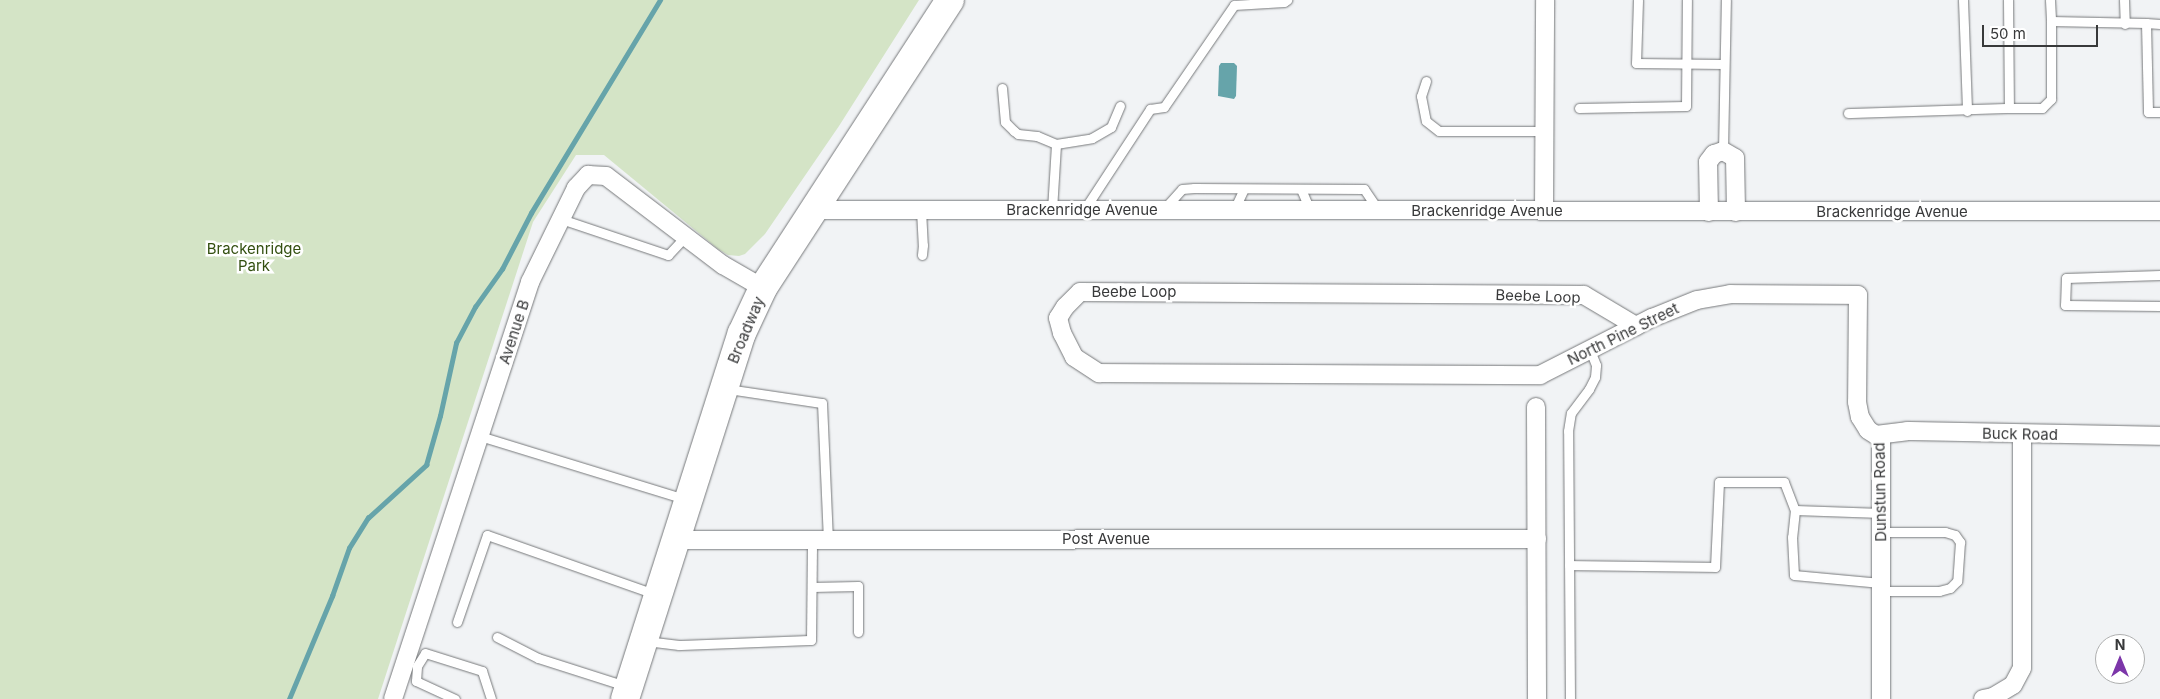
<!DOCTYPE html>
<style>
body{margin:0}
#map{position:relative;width:2160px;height:699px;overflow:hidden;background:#f1f3f5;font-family:Inter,sans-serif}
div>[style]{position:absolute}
.green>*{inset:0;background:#d4e4c6}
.water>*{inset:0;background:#66a4aa}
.stream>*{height:4.5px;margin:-2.25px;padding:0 2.25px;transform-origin:2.25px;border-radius:2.25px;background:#66a4aa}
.roads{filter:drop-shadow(0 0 1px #76787a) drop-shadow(0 0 1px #76787a)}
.lane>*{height:9px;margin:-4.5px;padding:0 4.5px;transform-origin:4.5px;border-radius:4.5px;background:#fff}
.street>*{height:18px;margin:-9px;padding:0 9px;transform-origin:9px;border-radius:9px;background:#fff}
.primary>*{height:28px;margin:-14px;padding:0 14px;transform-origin:14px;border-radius:14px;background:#fff}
span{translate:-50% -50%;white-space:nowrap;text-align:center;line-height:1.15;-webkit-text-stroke:5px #fff;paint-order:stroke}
.street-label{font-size:15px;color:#38393a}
.park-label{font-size:15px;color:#334f10}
.north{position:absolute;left:2095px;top:634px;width:50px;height:50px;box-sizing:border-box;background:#fff;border:1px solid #afb0b0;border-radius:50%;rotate:0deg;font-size:14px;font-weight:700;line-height:20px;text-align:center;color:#38393a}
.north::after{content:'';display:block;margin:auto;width:18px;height:22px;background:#7c36a9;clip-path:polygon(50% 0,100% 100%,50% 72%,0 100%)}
.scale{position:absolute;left:1982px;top:25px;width:116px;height:22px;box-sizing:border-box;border:2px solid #38393a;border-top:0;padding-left:6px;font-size:15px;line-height:18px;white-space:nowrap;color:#38393a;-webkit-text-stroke:4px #fff;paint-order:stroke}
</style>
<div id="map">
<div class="green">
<div style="clip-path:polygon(0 0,919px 0,839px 126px,765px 234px,745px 254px,739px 256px,728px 255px,718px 249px,604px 155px,576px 155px,533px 222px,378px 699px,0 699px)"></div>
</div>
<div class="water">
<div style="clip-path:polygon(1221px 63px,1234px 63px,1237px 66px,1236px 96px,1234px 99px,1218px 96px,1219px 66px)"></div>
</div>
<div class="stream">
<div style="left:289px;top:699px;width:112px;rotate:-67.3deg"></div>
<div style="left:332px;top:596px;width:51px;rotate:-70.5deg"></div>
<div style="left:349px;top:548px;width:36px;rotate:-58deg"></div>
<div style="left:368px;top:518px;width:79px;rotate:-42.4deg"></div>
<div style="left:426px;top:465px;width:51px;rotate:-74.1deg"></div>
<div style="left:440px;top:416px;width:75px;rotate:-77.6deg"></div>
<div style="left:456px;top:343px;width:41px;rotate:-62.2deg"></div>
<div style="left:475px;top:307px;width:47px;rotate:-54.6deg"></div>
<div style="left:502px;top:269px;width:63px;rotate:-62.6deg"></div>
<div style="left:531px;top:213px;width:249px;rotate:-58.8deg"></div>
</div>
<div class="roads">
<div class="lane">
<div style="left:1638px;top:0;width:63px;rotate:91.8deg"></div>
<div style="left:1636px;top:63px;width:88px;rotate:0.7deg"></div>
<div style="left:1963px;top:0;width:111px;rotate:87.9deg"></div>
<div style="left:2008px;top:0;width:108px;rotate:89.5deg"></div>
<div style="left:2009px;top:108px;width:33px"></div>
<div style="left:2042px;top:108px;width:13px;rotate:-45deg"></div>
<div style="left:2051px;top:99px;width:78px;rotate:-90deg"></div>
<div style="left:2050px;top:0;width:21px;rotate:87deg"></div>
<div style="left:2051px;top:21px;width:95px;rotate:1.2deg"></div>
<div style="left:2146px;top:23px;width:89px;rotate:88.7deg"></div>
<div style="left:2148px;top:112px;width:12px"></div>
<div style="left:2124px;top:0;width:24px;rotate:88deg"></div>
<div style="left:2146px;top:23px;width:14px;rotate:4deg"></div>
<div style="left:1426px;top:81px;width:16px;rotate:108deg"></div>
<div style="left:1421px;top:96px;width:25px;rotate:79deg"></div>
<div style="left:1426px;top:121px;width:16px;rotate:38deg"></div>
<div style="left:1439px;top:131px;width:107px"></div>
<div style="left:1002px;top:88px;width:34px;rotate:85deg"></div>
<div style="left:1005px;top:122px;width:13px;rotate:45deg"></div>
<div style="left:1014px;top:131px;width:5px;rotate:37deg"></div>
<div style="left:1018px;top:134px;width:19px;rotate:6deg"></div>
<div style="left:1037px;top:136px;width:21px;rotate:23deg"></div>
<div style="left:1579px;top:108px;width:107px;rotate:-1.1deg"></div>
<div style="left:1686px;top:106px;width:106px;rotate:-89.5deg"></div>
<div style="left:1848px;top:113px;width:161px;rotate:-1.8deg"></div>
<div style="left:1723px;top:151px;width:151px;rotate:-88.9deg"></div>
<div style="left:1301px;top:189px;width:23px;rotate:67deg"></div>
<div style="left:921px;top:210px;width:35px;rotate:87deg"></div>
<div style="left:923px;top:245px;width:10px;rotate:96deg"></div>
<div style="left:1052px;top:210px;width:66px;rotate:-86.5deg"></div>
<div style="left:1056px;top:144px;width:36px;rotate:-9deg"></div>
<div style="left:1092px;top:138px;width:22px;rotate:-30deg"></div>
<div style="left:1111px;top:127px;width:23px;rotate:-67deg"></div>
<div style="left:1084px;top:210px;width:121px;rotate:-56.8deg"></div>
<div style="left:1150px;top:109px;width:14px;rotate:-8deg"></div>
<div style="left:1164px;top:107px;width:124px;rotate:-55.5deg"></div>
<div style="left:1234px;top:5px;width:50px;rotate:-3.4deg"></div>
<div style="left:1284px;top:2px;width:4px;rotate:-34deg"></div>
<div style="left:1163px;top:210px;width:28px;rotate:-48deg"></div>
<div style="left:1182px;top:189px;width:12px;rotate:-5deg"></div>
<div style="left:1194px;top:188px;width:170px;rotate:0.3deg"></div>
<div style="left:1364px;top:189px;width:27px;rotate:56deg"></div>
<div style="left:1234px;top:210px;width:23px;rotate:-65deg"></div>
<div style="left:561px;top:219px;width:113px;rotate:18.6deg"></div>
<div style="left:668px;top:255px;width:26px;rotate:-47deg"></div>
<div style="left:2160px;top:275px;width:94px;rotate:178.2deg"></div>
<div style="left:2066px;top:278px;width:27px;rotate:92deg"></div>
<div style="left:2065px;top:305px;width:95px;rotate:0.6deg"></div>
<div style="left:728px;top:389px;width:95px;rotate:8.5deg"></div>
<div style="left:822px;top:403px;width:137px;rotate:87.5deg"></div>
<div style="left:480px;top:436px;width:214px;rotate:17.1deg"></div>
<div style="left:1881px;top:513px;width:86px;rotate:-178deg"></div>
<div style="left:1795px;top:510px;width:27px;rotate:96deg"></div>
<div style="left:1792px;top:537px;width:38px;rotate:87deg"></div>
<div style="left:1794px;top:575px;width:87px;rotate:5.3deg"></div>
<div style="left:1881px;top:532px;width:64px"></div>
<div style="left:1945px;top:532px;width:10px;rotate:17deg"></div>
<div style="left:1955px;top:535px;width:9px;rotate:54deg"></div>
<div style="left:1960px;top:542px;width:39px;rotate:94deg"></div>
<div style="left:1957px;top:581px;width:10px;rotate:135deg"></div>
<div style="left:1950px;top:588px;width:11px;rotate:165deg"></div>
<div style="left:1939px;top:591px;width:58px;rotate:180deg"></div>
<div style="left:1569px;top:565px;width:146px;rotate:0.8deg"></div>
<div style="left:1715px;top:567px;width:85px;rotate:-87.3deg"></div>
<div style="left:1719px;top:482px;width:65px"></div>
<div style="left:1784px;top:482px;width:30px;rotate:69deg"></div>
<div style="left:812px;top:587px;width:46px;rotate:-1.2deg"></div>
<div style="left:858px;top:586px;width:46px;rotate:90deg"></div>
<div style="left:457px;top:622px;width:92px;rotate:-71deg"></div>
<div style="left:487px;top:535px;width:178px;rotate:19.4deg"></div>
<div style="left:497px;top:637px;width:46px;rotate:27.1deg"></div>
<div style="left:538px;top:658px;width:92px;rotate:17.7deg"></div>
<div style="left:646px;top:641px;width:33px;rotate:7deg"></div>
<div style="left:679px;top:645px;width:132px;rotate:-2.2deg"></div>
<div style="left:811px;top:640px;width:100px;rotate:-89.4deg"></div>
<div style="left:455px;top:699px;width:43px;rotate:-155.2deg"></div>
<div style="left:416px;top:681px;width:15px;rotate:-86deg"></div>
<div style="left:417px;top:666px;width:15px;rotate:-58deg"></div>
<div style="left:425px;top:653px;width:60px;rotate:17.5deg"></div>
<div style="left:482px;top:671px;width:29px;rotate:72deg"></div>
<div style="left:1570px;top:699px;width:268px;rotate:-90.4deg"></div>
<div style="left:1568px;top:431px;width:18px;rotate:-81deg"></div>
<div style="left:1571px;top:413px;width:30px;rotate:-53deg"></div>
<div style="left:1589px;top:389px;width:13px;rotate:-63deg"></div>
<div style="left:1595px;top:377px;width:12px;rotate:-85deg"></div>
<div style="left:1596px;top:365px;width:16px;rotate:-112deg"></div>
</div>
<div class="street">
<div style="left:814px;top:210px;width:1346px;rotate:0.04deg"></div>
<div style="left:1544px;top:211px;width:211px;rotate:-89.7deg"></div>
<div style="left:1709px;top:212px;width:50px;rotate:-91.1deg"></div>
<div style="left:1708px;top:162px;width:10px;rotate:-53deg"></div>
<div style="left:1714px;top:154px;width:9px;rotate:-18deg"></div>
<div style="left:1723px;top:151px;width:14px;rotate:30deg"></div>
<div style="left:1735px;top:158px;width:54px;rotate:88.9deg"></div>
<div style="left:1636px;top:326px;width:61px;rotate:-149.2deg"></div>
<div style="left:1584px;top:295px;width:504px;rotate:-179.66deg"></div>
<div style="left:1080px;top:292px;width:21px;rotate:135deg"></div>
<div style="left:1065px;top:307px;width:13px;rotate:122deg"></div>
<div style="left:1058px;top:318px;width:16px;rotate:75deg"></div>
<div style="left:1062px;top:333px;width:27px;rotate:63deg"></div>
<div style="left:1074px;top:357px;width:30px;rotate:33deg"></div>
<div style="left:1099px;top:373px;width:441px;rotate:0.3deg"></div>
<div style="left:1540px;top:375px;width:108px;rotate:-27deg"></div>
<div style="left:1636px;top:326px;width:18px;rotate:-27deg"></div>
<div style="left:1652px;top:318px;width:48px;rotate:-21.8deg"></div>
<div style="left:1697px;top:300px;width:34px;rotate:-10deg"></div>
<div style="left:1730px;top:294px;width:128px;rotate:0.4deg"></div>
<div style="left:1858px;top:295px;width:107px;rotate:90.5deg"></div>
<div style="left:1857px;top:402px;width:15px;rotate:79deg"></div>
<div style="left:1860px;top:417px;width:15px;rotate:58deg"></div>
<div style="left:1868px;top:430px;width:9px;rotate:32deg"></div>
<div style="left:1876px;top:435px;width:31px;rotate:-7deg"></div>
<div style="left:1907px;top:431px;width:253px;rotate:1.1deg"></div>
<div style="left:1536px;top:407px;width:292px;rotate:89.8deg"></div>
<div style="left:1881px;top:436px;width:263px;rotate:90deg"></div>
<div style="left:675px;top:540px;width:862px;rotate:-0.07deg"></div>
<div style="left:393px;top:699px;width:439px;rotate:-71.8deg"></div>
<div style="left:530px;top:282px;width:105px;rotate:-63.9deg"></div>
<div style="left:576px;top:188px;width:18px;rotate:-47deg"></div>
<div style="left:588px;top:175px;width:18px;rotate:3deg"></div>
<div style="left:606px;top:176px;width:147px;rotate:37.3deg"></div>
<div style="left:723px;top:265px;width:46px;rotate:29.9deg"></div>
<div style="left:1983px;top:699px;width:10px;rotate:-11deg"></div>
<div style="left:1993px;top:697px;width:23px;rotate:-31deg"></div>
<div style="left:2013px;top:685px;width:19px;rotate:-62deg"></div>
<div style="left:2022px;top:668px;width:234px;rotate:-90deg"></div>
</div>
<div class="primary">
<div style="left:625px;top:699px;width:384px;rotate:-72.3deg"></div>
<div style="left:742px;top:333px;width:50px;rotate:-65deg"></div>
<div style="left:763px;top:288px;width:343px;rotate:-57deg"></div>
</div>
</div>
<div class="street-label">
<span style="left:1082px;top:210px">Brackenridge Avenue</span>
<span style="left:1487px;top:211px">Brackenridge Avenue</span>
<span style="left:1892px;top:212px">Brackenridge Avenue</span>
<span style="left:1134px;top:292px">Beebe Loop</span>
<span style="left:1538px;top:296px;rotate:2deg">Beebe Loop</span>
<span style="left:746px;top:330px;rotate:-67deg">Broadway</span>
<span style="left:514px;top:332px;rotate:-72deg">Avenue B</span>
<span style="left:1623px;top:334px;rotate:-26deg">North Pine Street</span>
<span style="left:2020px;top:434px;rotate:1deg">Buck Road</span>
<span style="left:1880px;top:492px;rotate:-91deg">Dunstun Road</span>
<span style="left:1106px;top:539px">Post Avenue</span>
</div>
<div class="park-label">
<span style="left:254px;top:257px">Brackenridge<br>Park</span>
</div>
<div class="north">N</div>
<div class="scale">50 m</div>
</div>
